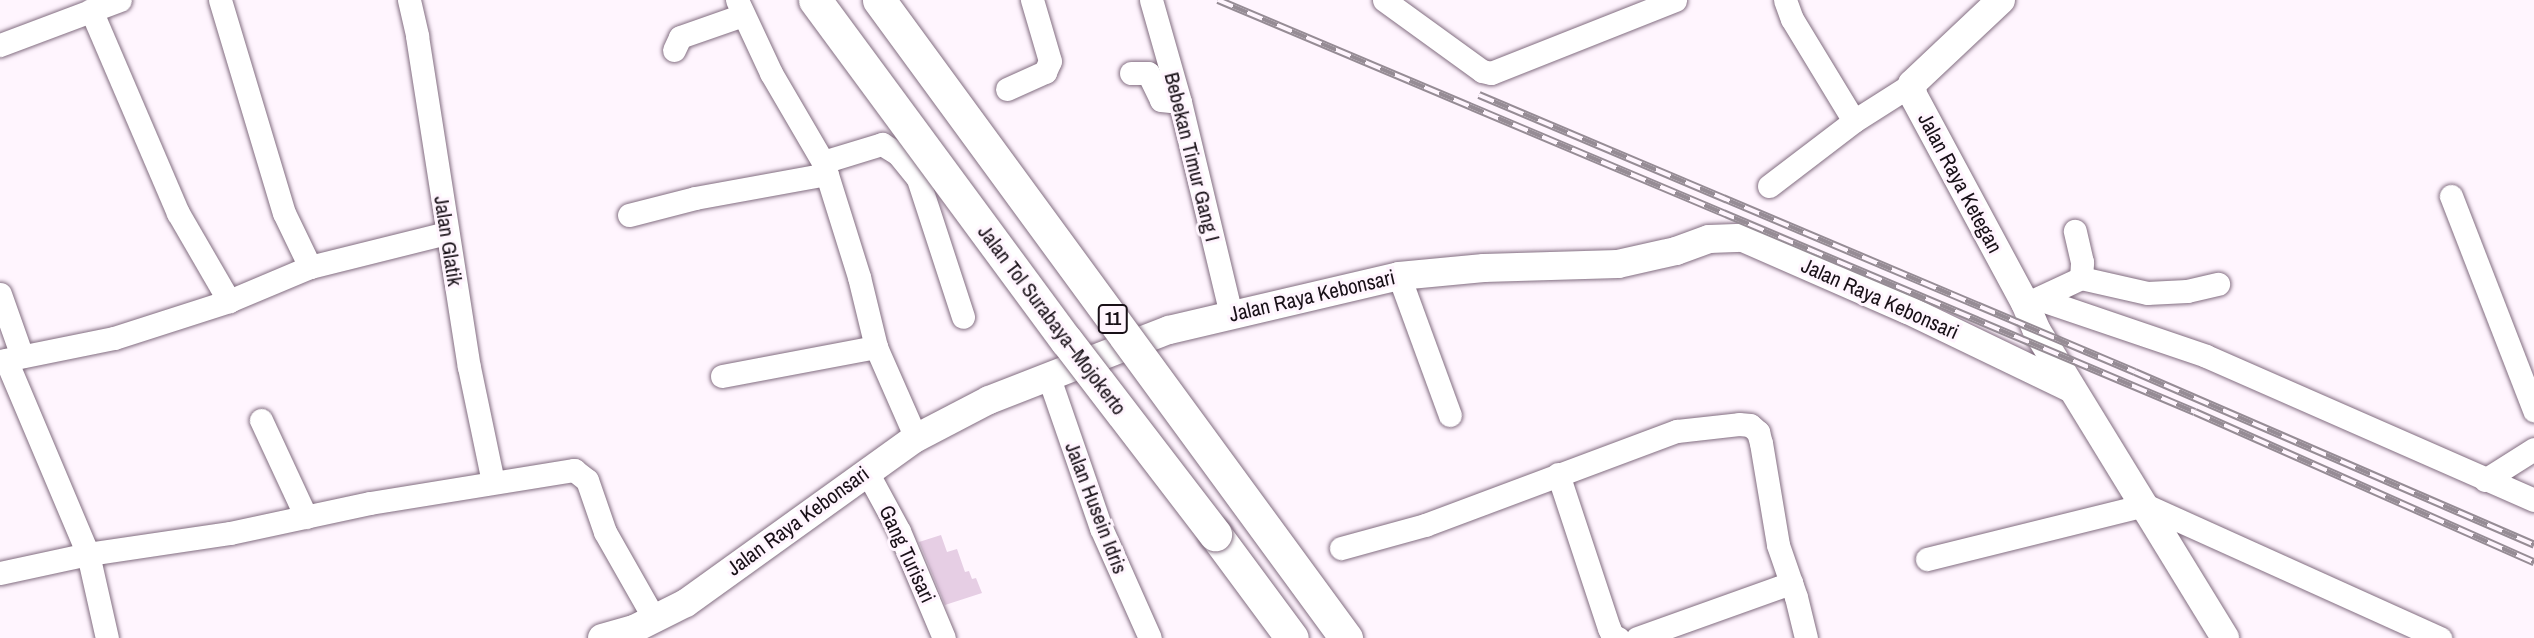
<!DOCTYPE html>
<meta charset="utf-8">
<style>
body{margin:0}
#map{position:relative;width:2534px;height:638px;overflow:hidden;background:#fff5fe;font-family:"Archivo Narrow",sans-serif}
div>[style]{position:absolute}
.building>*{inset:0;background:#e6cee4}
.roads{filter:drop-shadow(0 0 2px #826d80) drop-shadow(0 0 2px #826d80)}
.minor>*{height:23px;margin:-11.5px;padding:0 11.5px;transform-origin:11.5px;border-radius:11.5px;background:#fff}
.major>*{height:28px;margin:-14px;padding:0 14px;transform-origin:14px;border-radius:14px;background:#fff}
.highway>*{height:33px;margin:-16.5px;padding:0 16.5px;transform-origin:16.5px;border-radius:16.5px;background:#fff}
.rail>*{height:8px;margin-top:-4px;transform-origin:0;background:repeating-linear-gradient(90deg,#fff5fe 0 16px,#968c95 0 32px);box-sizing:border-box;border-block:2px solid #968c95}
.bridges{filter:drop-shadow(0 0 2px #826d80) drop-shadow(0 0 2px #826d80)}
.highway-bridge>*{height:33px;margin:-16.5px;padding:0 16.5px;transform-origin:16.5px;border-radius:16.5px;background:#fff}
span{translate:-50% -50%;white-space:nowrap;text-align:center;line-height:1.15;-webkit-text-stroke:6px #fff5fe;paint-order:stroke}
.shield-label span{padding:2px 5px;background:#fff5fe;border:2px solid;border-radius:5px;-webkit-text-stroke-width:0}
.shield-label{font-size:19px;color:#181017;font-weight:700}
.street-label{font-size:21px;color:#181017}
</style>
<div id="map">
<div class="building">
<div style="clip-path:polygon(941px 535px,947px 552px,957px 549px,965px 572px,969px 571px,972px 579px,976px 578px,982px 593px,945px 605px,919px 542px)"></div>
</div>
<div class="roads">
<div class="minor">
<div style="left:220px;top:0;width:222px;rotate:73.3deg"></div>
<div style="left:284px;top:213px;width:60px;rotate:64.3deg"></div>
<div style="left:409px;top:0;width:37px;rotate:77deg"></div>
<div style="left:417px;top:36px;width:335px;rotate:81.1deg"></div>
<div style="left:469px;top:367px;width:117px;rotate:78.2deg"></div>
<div style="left:737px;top:0;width:81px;rotate:65deg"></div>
<div style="left:771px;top:73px;width:103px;rotate:59.7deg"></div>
<div style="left:823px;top:162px;width:121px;rotate:72.6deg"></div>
<div style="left:859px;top:277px;width:72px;rotate:76.3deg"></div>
<div style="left:876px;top:347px;width:99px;rotate:66.3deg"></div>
<div style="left:1151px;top:0;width:106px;rotate:74.1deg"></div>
<div style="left:1180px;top:102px;width:218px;rotate:76.5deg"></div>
<div style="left:1384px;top:0;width:121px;rotate:35.9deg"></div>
<div style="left:1482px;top:71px;width:9px;rotate:13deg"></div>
<div style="left:1491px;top:73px;width:198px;rotate:-21.6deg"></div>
<div style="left:1785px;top:0;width:20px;rotate:70deg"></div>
<div style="left:1792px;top:19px;width:119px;rotate:58.7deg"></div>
<div style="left:91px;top:10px;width:221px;rotate:66.8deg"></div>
<div style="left:178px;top:213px;width:102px;rotate:59.9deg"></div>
<div style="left:0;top:45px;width:128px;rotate:-20.6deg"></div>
<div style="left:674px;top:50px;width:14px;rotate:-65deg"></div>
<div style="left:680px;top:37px;width:67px;rotate:-19.2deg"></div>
<div style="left:1131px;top:73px;width:17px"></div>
<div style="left:1148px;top:73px;width:30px;rotate:64deg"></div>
<div style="left:1161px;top:100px;width:19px;rotate:6deg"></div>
<div style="left:1007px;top:89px;width:42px;rotate:-24.1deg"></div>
<div style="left:1045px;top:72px;width:12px;rotate:-66deg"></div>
<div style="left:1050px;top:61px;width:64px;rotate:-106.4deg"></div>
<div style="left:823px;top:162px;width:62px;rotate:-17deg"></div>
<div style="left:882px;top:144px;width:19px;rotate:32deg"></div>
<div style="left:898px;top:154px;width:32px;rotate:51deg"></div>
<div style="left:918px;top:179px;width:145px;rotate:71.9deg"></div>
<div style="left:1769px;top:186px;width:107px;rotate:-37.4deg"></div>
<div style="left:1854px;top:121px;width:69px;rotate:-32.5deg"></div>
<div style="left:2451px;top:196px;width:230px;rotate:68.8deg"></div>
<div style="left:629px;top:215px;width:68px;rotate:-14.4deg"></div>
<div style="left:695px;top:198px;width:134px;rotate:-10.3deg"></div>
<div style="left:1399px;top:276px;width:148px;rotate:69.9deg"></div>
<div style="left:2081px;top:278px;width:68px;rotate:12.8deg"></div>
<div style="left:2147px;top:293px;width:40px;rotate:-2.9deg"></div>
<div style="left:2187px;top:291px;width:32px;rotate:-13deg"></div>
<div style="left:0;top:294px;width:66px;rotate:70.5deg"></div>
<div style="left:2039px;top:299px;width:176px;rotate:18.8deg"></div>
<div style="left:2206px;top:356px;width:358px;rotate:23.7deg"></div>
<div style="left:2032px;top:301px;width:54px;rotate:-25.1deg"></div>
<div style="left:2081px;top:278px;width:16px;rotate:-86deg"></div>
<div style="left:2082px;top:262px;width:32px;rotate:-103deg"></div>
<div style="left:6px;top:360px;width:211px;rotate:67.1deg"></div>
<div style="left:88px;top:554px;width:86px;rotate:77.3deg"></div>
<div style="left:0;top:361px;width:116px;rotate:-11.4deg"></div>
<div style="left:114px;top:338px;width:121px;rotate:-17.8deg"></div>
<div style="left:229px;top:301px;width:88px;rotate:-22.8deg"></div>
<div style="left:310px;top:267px;width:140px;rotate:-14deg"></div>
<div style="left:1048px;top:375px;width:162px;rotate:70.9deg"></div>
<div style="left:1101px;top:528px;width:120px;rotate:66deg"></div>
<div style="left:722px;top:376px;width:157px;rotate:-10.7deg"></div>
<div style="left:261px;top:420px;width:107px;rotate:65.1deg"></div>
<div style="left:867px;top:472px;width:67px;rotate:61.5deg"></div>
<div style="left:899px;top:531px;width:116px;rotate:67.2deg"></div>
<div style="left:1558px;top:474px;width:162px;rotate:71.7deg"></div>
<div style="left:1609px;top:628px;width:8px;rotate:67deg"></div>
<div style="left:1612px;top:635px;width:7px;rotate:27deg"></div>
<div style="left:2485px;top:480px;width:58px;rotate:-32.3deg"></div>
<div style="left:1341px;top:548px;width:87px;rotate:-15.3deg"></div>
<div style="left:1425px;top:525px;width:269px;rotate:-20.5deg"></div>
<div style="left:1677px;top:431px;width:62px;rotate:-6.4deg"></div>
<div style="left:1739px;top:424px;width:11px;rotate:5deg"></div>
<div style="left:1750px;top:425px;width:11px;rotate:41deg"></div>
<div style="left:1758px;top:432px;width:11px;rotate:75deg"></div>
<div style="left:1761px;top:443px;width:103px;rotate:80.5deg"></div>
<div style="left:1778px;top:545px;width:55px;rotate:70.9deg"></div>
<div style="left:1796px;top:597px;width:42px;rotate:76.3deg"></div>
<div style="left:1927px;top:559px;width:225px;rotate:-13.9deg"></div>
<div style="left:2145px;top:505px;width:324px;rotate:24.3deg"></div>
<div style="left:0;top:573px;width:90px;rotate:-12.2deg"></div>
<div style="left:88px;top:554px;width:144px;rotate:-8.4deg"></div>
<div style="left:230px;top:533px;width:143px;rotate:-12.1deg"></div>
<div style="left:370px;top:503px;width:207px;rotate:-9.2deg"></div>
<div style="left:574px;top:470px;width:16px;rotate:38deg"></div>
<div style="left:587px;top:480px;width:55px;rotate:70.9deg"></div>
<div style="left:605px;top:532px;width:101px;rotate:60.4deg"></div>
<div style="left:1637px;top:638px;width:164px;rotate:-19.7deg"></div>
</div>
<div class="major">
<div style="left:2001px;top:0;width:122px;rotate:136.7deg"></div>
<div style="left:1912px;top:84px;width:11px;rotate:85deg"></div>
<div style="left:1913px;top:95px;width:236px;rotate:61.7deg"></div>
<div style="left:2025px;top:303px;width:30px;rotate:67deg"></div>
<div style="left:2037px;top:331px;width:360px;rotate:58.5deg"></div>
<div style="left:602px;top:638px;width:33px;rotate:-16deg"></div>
<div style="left:634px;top:629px;width:58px;rotate:-26.6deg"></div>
<div style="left:686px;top:603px;width:283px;rotate:-35.7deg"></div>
<div style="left:916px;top:438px;width:82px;rotate:-27.5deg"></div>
<div style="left:989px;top:400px;width:193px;rotate:-21.3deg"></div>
<div style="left:1169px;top:330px;width:236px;rotate:-13.2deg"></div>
<div style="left:1399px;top:276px;width:85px;rotate:-5.4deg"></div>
<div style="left:1484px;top:268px;width:134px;rotate:-1.7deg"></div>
<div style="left:1618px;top:264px;width:59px;rotate:-12.6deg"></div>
<div style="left:1676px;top:251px;width:35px;rotate:-20deg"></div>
<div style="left:1709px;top:239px;width:34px;rotate:-2deg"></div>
<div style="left:1743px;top:238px;width:180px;rotate:23.6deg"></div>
<div style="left:1908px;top:310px;width:180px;rotate:25.7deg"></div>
</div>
<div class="highway">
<div style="left:1215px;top:534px;width:129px;rotate:53.5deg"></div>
</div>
</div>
<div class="rail">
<div style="left:1218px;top:0;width:1060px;rotate:22.87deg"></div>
<div style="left:2195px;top:412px;width:371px;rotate:23.9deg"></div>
<div style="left:1479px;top:95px;width:712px;rotate:22.89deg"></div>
<div style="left:2135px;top:372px;width:435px;rotate:23.4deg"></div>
</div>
<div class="bridges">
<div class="highway-bridge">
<div style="left:815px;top:0;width:423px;rotate:53.6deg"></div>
<div style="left:1066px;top:340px;width:245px;rotate:52.5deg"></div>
<div style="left:879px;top:0;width:791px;rotate:53.8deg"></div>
</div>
</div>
<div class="shield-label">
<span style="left:1113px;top:319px">11</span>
</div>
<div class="street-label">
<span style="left:1192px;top:157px;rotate:76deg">Bebekan Timur Gang I</span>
<span style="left:1960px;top:183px;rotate:62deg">Jalan Raya Ketegan</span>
<span style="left:448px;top:241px;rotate:81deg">Jalan Glatik</span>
<span style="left:1312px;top:296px;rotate:-13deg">Jalan Raya Kebonsari</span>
<span style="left:1880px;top:299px;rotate:24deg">Jalan Raya Kebonsari</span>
<span style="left:1052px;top:320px;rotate:53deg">Jalan Tol Surabaya–Mojokerto</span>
<span style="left:1096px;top:508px;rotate:69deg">Jalan Husein Idris</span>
<span style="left:798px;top:521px;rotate:-36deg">Jalan Raya Kebonsari</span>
<span style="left:907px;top:554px;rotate:65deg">Gang Turisari</span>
</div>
</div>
